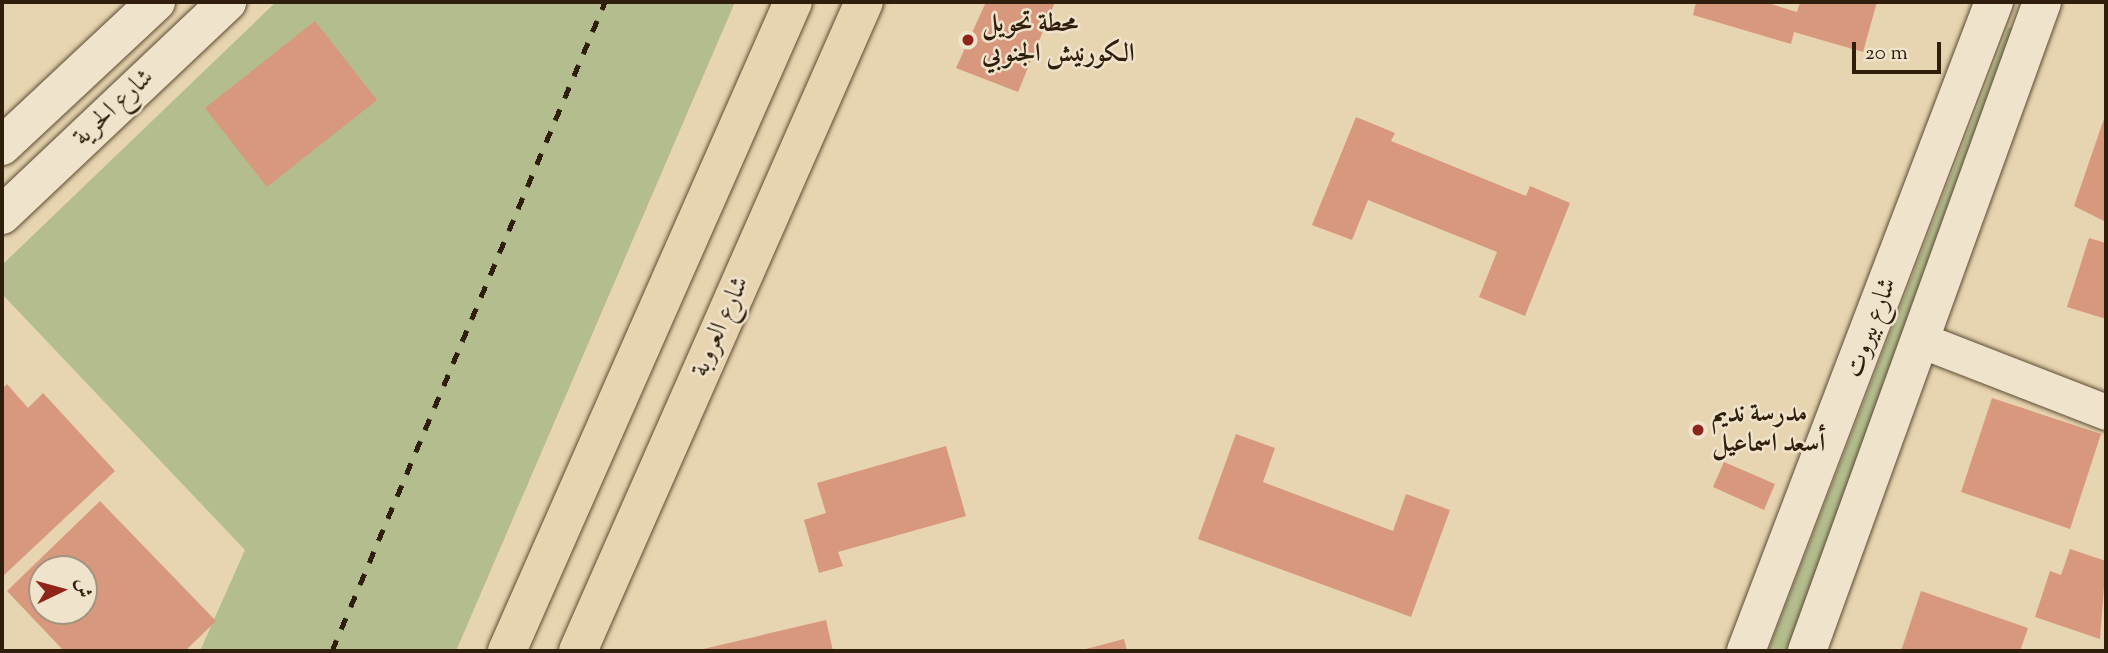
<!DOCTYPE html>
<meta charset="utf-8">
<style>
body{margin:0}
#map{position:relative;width:2108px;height:653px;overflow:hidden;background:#e7d4b0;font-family:"Sorts Mill Goudy",Amiri,serif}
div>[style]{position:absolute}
.green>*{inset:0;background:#b3bd8d}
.building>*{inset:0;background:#d8987e}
.roads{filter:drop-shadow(0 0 2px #5c4c34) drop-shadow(0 0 2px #5c4c34)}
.minor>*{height:35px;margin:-17.5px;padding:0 17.5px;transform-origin:17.5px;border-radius:17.5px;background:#efe3cc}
.tertiary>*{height:38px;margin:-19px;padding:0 19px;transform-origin:19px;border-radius:19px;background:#efe3cc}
.secondary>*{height:38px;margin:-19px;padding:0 19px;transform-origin:19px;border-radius:19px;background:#efe3cc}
.primary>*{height:38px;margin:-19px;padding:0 19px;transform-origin:19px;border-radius:19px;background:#e7d4b0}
.rail>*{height:5px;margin-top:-2.5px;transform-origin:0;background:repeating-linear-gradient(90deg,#2e1e0b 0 12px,transparent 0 24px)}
.dots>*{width:19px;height:19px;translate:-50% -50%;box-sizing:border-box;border:4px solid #efe3cc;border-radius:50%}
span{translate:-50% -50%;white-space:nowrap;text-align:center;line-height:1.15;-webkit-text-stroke:5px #efe3cc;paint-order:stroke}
.poi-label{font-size:26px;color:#2e1e0b;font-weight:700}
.left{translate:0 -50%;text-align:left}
.street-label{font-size:26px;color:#2e1e0b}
.frame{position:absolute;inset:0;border:4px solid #2e1e0b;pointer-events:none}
.north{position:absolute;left:28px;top:555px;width:70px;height:70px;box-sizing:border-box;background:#efe3cc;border:2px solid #a2947f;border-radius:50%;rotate:85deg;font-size:19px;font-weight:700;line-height:28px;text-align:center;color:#2e1e0b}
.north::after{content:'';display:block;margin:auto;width:24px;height:32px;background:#8f2418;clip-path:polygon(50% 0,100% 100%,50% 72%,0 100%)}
.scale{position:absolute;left:1852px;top:42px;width:89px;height:32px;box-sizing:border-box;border:4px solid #2e1e0b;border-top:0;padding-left:9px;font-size:21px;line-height:24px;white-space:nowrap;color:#2e1e0b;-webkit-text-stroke:5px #efe3cc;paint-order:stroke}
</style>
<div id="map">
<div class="green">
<div style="clip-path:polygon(276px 2px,735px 2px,456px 651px,200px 651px,245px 550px,2px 294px,2px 265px)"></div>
<div style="clip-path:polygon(2018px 26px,1790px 651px,1768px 651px,2008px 28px)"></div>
</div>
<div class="building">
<div style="clip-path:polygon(986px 2px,1055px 2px,1018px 92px,956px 68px)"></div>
<div style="clip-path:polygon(1696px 2px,1764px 2px,1797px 12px,1800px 2px,1877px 2px,1863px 52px,1794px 32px,1791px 44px,1693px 15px)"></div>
<div style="clip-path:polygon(315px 21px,377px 100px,267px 187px,205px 108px)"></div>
<div style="clip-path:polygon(2106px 113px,2106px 222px,2074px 206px)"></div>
<div style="clip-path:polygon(1356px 117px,1395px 133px,1391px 141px,1526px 196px,1530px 186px,1570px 203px,1525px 316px,1479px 297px,1497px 252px,1368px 200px,1352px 240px,1312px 225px)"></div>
<div style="clip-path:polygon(2089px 238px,2106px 243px,2106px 319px,2067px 307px)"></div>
<div style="clip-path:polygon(7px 384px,28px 408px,43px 393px,115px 471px,2px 577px,2px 389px)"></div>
<div style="clip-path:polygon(1992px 398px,2101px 434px,2070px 529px,1961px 492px)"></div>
<div style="clip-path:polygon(1236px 434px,1275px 448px,1263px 482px,1393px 531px,1406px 494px,1450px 510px,1411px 617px,1198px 539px)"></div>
<div style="clip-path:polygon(946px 446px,966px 516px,838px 552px,843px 566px,819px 573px,804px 520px,826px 513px,817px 483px)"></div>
<div style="clip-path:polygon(1724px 462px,1775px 484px,1764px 510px,1713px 487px)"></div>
<div style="clip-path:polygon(evenodd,100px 501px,216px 621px,185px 651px,64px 651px,7px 591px,100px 501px,42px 569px,84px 569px,84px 611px,42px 611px,42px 569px)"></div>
<div style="clip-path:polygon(2070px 549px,2106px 561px,2100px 639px,2035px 617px,2050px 571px,2061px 575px)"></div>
<div style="clip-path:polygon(1921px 591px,2028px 628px,2020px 651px,1901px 651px)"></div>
<div style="clip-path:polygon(826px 620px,833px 651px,699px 651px,699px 650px)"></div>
<div style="clip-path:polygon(1124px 639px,1127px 651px,1082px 651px,1082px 650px)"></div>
</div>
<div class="roads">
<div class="minor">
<div style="left:1923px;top:341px;width:196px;rotate:21.2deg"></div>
</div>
<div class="tertiary">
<div style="left:2px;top:146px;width:211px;rotate:-43.1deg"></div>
<div style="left:2px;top:215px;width:310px;rotate:-43.4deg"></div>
</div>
<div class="secondary">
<div style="left:1746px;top:651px;width:695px;rotate:-69.09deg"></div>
<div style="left:1807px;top:651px;width:690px;rotate:-70.09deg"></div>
</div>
<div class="primary">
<div style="left:507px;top:651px;width:709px;rotate:-66.22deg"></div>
<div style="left:578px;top:651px;width:709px;rotate:-66.22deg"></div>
</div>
</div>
<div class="rail">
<div style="left:332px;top:651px;width:704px;rotate:-67.19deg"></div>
</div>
<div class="dots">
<div style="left:968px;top:40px;background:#8f2418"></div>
<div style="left:1698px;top:430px;background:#8f2418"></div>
</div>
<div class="poi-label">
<span class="left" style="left:982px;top:40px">محطة تحويل<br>الكورنيش الجنوبي</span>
<span class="left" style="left:1712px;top:430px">مدرسة نديم<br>أسعد اسماعيل</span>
</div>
<div class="street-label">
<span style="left:114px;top:108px;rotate:-43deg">شارع الحرية</span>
<span style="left:721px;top:327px;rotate:-66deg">شارع العروبة</span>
<span style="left:1872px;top:328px;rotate:-70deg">شارع بيروت</span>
</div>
<div class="frame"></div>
<div class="north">ش</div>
<div class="scale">20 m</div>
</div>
